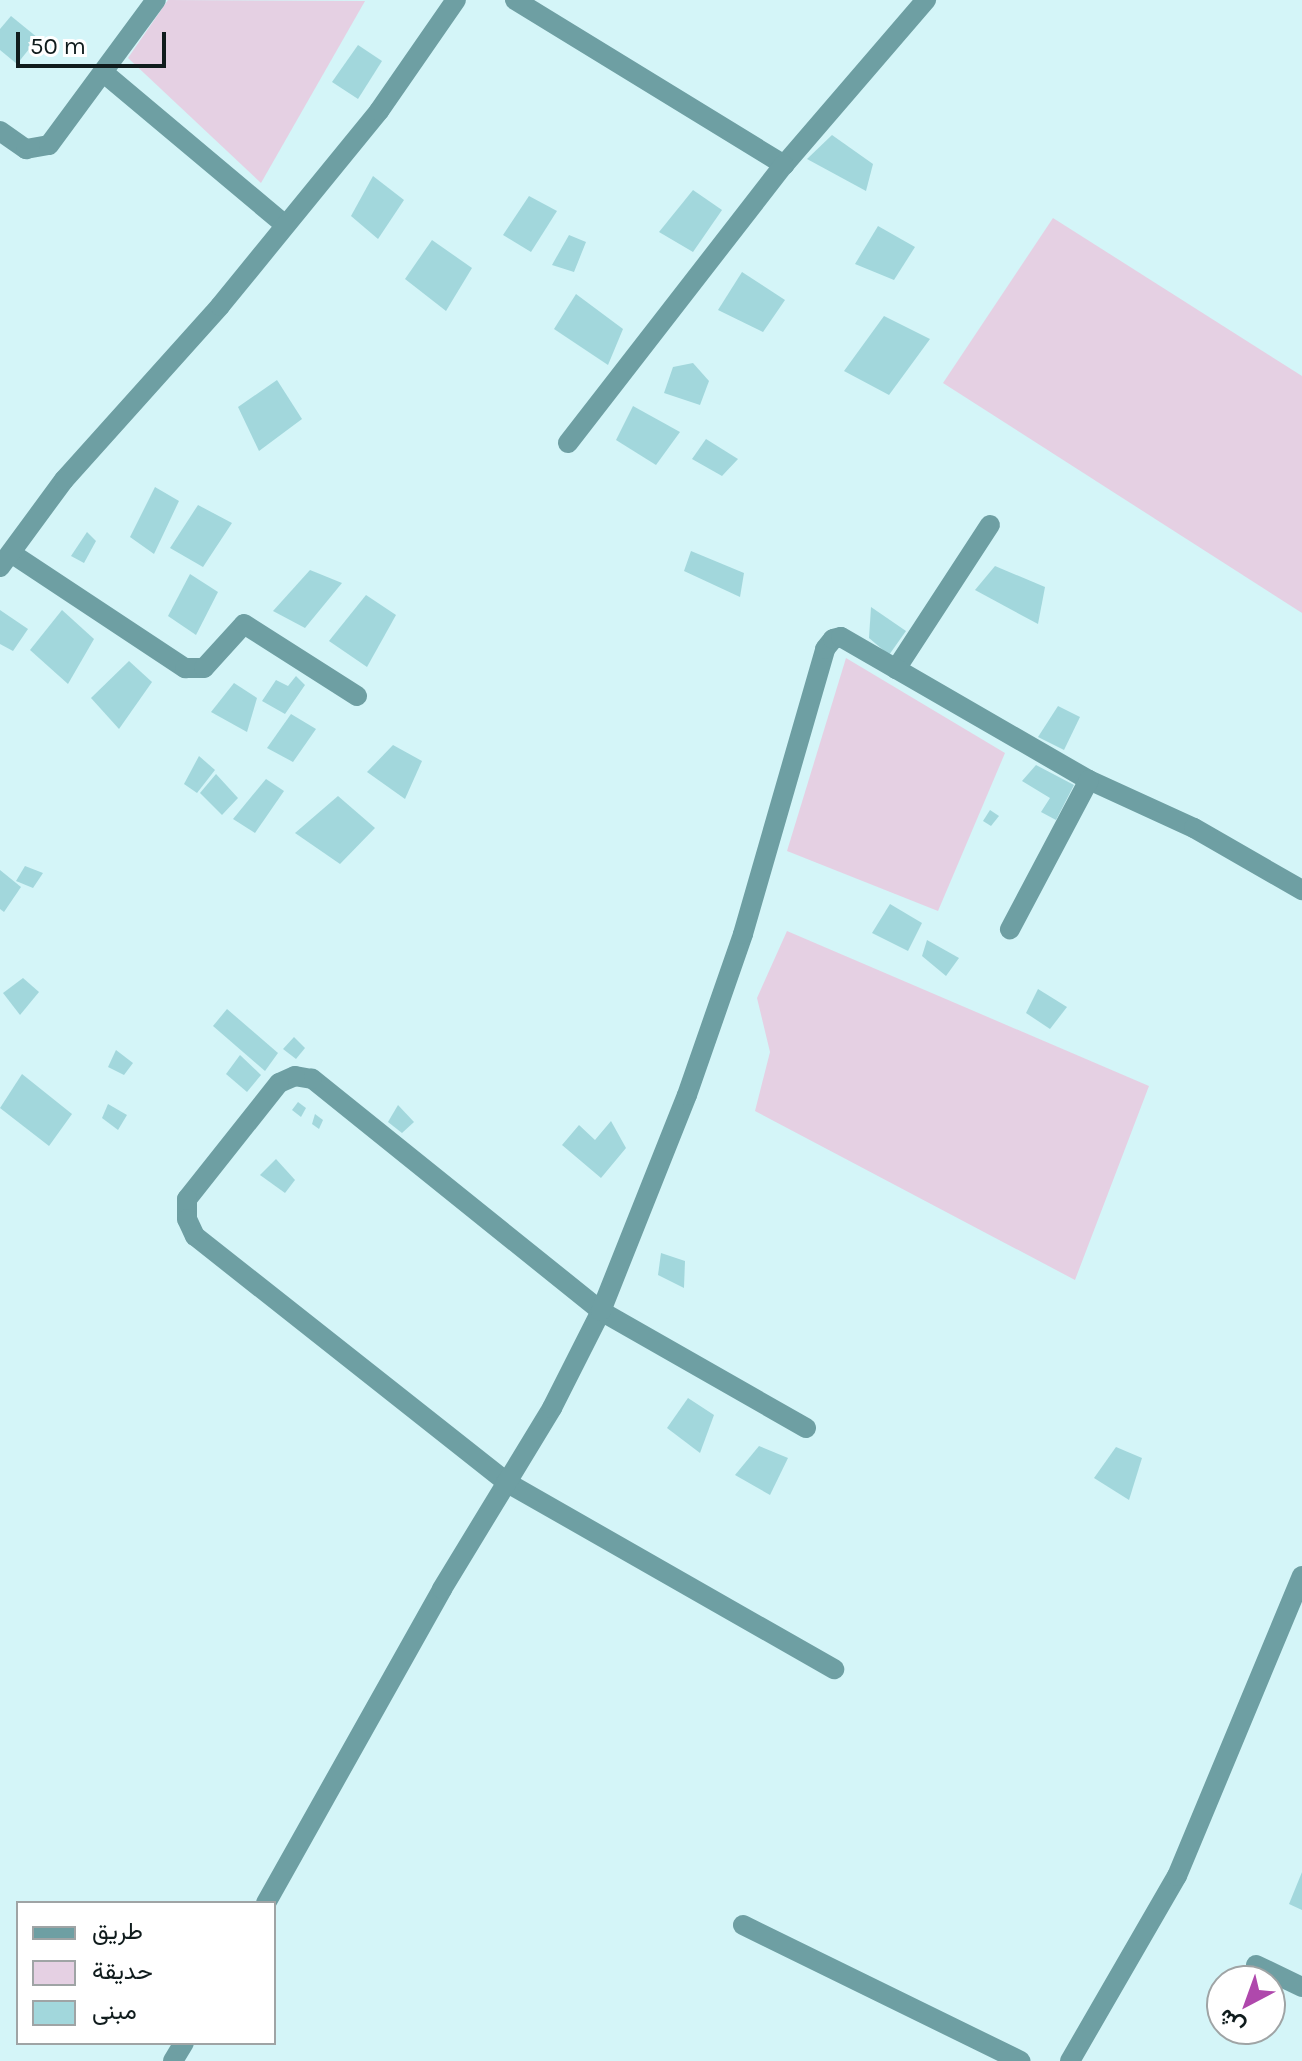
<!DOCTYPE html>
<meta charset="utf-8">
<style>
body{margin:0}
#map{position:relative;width:1302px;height:2061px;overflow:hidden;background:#d4f5f8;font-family:Karla,Vazirmatn,sans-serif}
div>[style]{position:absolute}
.green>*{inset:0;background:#e5d0e3}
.building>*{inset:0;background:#a2d7dc}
.minor>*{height:20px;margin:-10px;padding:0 10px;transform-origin:10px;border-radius:10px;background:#6e9fa3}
span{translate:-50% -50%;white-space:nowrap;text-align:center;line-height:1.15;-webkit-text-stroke:7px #fff;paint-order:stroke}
.legend{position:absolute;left:16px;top:1901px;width:260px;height:144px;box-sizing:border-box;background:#fff;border:2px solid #9fa4a5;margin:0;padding:10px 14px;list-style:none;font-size:24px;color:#101c1d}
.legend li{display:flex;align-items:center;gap:16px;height:40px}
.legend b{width:40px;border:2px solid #9fa4a5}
.north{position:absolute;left:1206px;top:1965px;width:80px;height:80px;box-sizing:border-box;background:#fff;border:2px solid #9fa4a5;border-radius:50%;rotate:221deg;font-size:22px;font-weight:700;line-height:32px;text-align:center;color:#101c1d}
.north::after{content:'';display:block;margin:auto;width:28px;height:36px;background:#af48ac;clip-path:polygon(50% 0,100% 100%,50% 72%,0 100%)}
.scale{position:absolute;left:16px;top:32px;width:150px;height:36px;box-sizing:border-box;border:4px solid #101c1d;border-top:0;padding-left:10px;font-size:24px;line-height:28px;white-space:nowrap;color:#101c1d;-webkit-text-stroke:6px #fff;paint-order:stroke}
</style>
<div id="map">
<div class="green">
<div style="clip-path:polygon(168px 0,365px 1px,261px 183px,128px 58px)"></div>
<div style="clip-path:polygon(1053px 218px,1302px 376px,1302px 613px,943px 383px)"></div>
<div style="clip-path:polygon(846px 658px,1005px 753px,938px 911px,787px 851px)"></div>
<div style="clip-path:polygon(787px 931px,1149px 1086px,1075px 1280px,755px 1111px,770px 1052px,757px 998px)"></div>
</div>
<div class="building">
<div style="clip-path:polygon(11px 16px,38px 38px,17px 64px,0 50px,0 29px)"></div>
<div style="clip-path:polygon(358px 45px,382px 61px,358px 99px,332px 82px)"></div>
<div style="clip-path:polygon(832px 135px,873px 164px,866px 191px,807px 159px)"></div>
<div style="clip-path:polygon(373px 176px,404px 200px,378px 239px,351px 216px)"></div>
<div style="clip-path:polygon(693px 190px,722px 210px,693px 252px,659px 232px)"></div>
<div style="clip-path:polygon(529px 196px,557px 211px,531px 252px,503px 235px)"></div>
<div style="clip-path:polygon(878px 226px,915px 247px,894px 280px,855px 264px)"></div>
<div style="clip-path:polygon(569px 235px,586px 242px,574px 272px,552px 265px)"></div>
<div style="clip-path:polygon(432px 240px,472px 268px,446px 311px,405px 279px)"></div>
<div style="clip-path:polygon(742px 272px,785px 300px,763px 332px,718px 310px)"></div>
<div style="clip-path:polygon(576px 294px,623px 329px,608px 365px,554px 329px)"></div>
<div style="clip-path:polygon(884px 316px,930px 339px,889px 395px,844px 371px)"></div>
<div style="clip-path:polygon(693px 363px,709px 381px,700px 405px,664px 393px,673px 367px)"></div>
<div style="clip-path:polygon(277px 380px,302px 419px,259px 451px,238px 407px)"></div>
<div style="clip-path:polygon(633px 406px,680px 432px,656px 465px,616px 440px)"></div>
<div style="clip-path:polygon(706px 439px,738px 459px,722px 476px,692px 459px)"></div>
<div style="clip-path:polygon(155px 487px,179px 501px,154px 554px,130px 537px)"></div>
<div style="clip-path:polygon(198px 505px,232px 523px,203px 567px,170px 548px)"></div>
<div style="clip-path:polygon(87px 532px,96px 541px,84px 563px,71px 556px)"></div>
<div style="clip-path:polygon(691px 551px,744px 573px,740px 597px,684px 571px)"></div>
<div style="clip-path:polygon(995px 566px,1045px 587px,1038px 624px,975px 590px)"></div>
<div style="clip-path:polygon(310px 570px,342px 583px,305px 628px,273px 611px)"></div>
<div style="clip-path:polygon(190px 574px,218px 592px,196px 635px,168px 616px)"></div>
<div style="clip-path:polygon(366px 595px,396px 615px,367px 667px,329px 641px)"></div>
<div style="clip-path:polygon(871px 607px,906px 631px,889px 655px,869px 638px)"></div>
<div style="clip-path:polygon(0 610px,28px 629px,13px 651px,0 644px)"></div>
<div style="clip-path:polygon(62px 610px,94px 639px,68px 684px,30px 650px)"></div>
<div style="clip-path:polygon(129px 661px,152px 682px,119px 729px,91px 698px)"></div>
<div style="clip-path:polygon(296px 676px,305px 685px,285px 714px,262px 701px,276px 680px,288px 686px)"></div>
<div style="clip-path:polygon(234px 683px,257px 698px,247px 732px,211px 712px)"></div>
<div style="clip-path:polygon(1058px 706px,1080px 717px,1064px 750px,1038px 737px)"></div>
<div style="clip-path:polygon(291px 714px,316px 729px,293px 762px,267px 748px)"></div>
<div style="clip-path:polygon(393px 745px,422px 761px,405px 799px,367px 772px)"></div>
<div style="clip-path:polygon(199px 756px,215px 770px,197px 793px,184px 784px)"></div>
<div style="clip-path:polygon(1036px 765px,1074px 785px,1056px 820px,1041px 812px,1050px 798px,1022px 781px)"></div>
<div style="clip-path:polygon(216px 774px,238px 798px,222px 815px,200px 793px)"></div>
<div style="clip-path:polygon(266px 779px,284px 791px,255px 833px,233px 819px)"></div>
<div style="clip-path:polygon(338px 796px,375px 828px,340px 864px,295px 833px)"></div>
<div style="clip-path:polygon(990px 810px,999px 816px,991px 826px,983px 821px)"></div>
<div style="clip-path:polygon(25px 866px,43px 873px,33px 888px,16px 881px)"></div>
<div style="clip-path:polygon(0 870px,21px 887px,4px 912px,0 909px)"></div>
<div style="clip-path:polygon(890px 904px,922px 923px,908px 951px,872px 933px)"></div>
<div style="clip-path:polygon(927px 940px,959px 958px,946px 976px,922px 956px)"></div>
<div style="clip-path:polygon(23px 978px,39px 992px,20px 1015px,3px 993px)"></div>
<div style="clip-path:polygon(1038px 989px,1067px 1007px,1050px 1029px,1026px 1013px)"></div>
<div style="clip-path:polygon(227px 1009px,278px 1053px,265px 1071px,213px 1026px)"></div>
<div style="clip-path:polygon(294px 1037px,305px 1048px,296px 1059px,283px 1049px)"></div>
<div style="clip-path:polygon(116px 1050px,133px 1063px,124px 1075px,108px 1067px)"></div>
<div style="clip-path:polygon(240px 1055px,261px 1075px,247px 1092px,226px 1074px)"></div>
<div style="clip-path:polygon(22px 1074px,72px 1114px,49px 1146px,0 1108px)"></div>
<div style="clip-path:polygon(298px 1102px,306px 1108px,301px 1117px,292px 1110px)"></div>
<div style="clip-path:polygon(108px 1104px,127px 1115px,118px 1130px,102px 1118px)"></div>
<div style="clip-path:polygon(398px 1105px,414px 1122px,402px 1133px,388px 1122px)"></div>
<div style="clip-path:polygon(315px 1114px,323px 1120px,319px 1129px,312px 1124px)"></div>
<div style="clip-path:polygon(611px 1121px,626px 1148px,601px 1178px,562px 1145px,579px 1125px,595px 1140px)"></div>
<div style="clip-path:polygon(276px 1159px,295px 1180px,285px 1193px,260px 1175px)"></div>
<div style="clip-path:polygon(661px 1253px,685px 1261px,684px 1288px,658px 1275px)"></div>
<div style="clip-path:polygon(688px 1398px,714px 1415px,700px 1453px,667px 1428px)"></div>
<div style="clip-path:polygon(759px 1446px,788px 1458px,770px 1495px,735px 1475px)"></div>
<div style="clip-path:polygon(1116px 1447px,1142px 1458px,1129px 1500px,1094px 1478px)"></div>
<div style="clip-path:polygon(1302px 1872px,1302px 1910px,1289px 1904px)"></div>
</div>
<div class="minor">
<div style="left:515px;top:0;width:316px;rotate:31.5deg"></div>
<div style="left:784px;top:165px;width:218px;rotate:-49.3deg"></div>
<div style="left:104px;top:73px;width:236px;rotate:40deg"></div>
<div style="left:0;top:131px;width:32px;rotate:35deg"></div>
<div style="left:26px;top:149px;width:23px;rotate:-10deg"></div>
<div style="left:49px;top:145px;width:180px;rotate:-53.6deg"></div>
<div style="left:568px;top:443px;width:352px;rotate:-52.2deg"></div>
<div style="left:11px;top:553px;width:209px;rotate:33.5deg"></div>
<div style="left:185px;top:668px;width:19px"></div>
<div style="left:204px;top:668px;width:59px;rotate:-47.7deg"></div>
<div style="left:244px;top:624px;width:134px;rotate:32.5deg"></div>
<div style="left:0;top:567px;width:108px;rotate:-53.7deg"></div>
<div style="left:64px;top:480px;width:234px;rotate:-48.1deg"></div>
<div style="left:220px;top:306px;width:252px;rotate:-50.8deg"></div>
<div style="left:379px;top:111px;width:135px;rotate:-55.3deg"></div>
<div style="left:896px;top:669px;width:172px;rotate:-56.9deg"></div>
<div style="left:1089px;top:780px;width:115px;rotate:24.6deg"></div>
<div style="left:1194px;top:828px;width:125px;rotate:29.9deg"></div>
<div style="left:806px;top:1428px;width:236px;rotate:-150.3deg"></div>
<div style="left:601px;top:1311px;width:371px;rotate:-141.2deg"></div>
<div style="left:312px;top:1079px;width:17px;rotate:-170deg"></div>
<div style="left:295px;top:1076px;width:17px;rotate:156deg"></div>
<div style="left:279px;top:1083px;width:148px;rotate:128.4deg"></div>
<div style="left:187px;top:1199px;width:20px;rotate:90deg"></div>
<div style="left:187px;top:1219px;width:19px;rotate:65deg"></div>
<div style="left:195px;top:1236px;width:397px;rotate:38.3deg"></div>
<div style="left:506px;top:1482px;width:378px;rotate:29.7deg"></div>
<div style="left:266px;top:1903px;width:360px;rotate:-60.7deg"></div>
<div style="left:442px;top:1589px;width:212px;rotate:-58.7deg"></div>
<div style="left:552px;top:1408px;width:109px;rotate:-63.2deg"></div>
<div style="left:601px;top:1311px;width:232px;rotate:-68.3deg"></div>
<div style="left:687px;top:1095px;width:170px;rotate:-70.8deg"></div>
<div style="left:743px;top:934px;width:297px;rotate:-73.9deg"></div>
<div style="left:825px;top:649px;width:13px;rotate:-51deg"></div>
<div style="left:833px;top:639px;width:8px;rotate:-14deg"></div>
<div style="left:841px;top:637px;width:286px;rotate:30deg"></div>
<div style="left:1089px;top:780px;width:169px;rotate:117.9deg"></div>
<div style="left:743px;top:1925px;width:309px;rotate:26.1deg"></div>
<div style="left:1256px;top:1965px;width:51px;rotate:25.6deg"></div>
<div style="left:173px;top:2061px;width:21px;rotate:-59deg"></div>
<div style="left:1070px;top:2061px;width:214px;rotate:-60deg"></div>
<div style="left:1177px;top:1876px;width:325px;rotate:-67.4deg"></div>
</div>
<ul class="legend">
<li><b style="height:10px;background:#6e9fa3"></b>طريق</li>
<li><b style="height:22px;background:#e5d0e3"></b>حديقة</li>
<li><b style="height:22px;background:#a2d7dc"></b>مبنى</li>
</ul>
<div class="north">ش</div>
<div class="scale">50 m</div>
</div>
